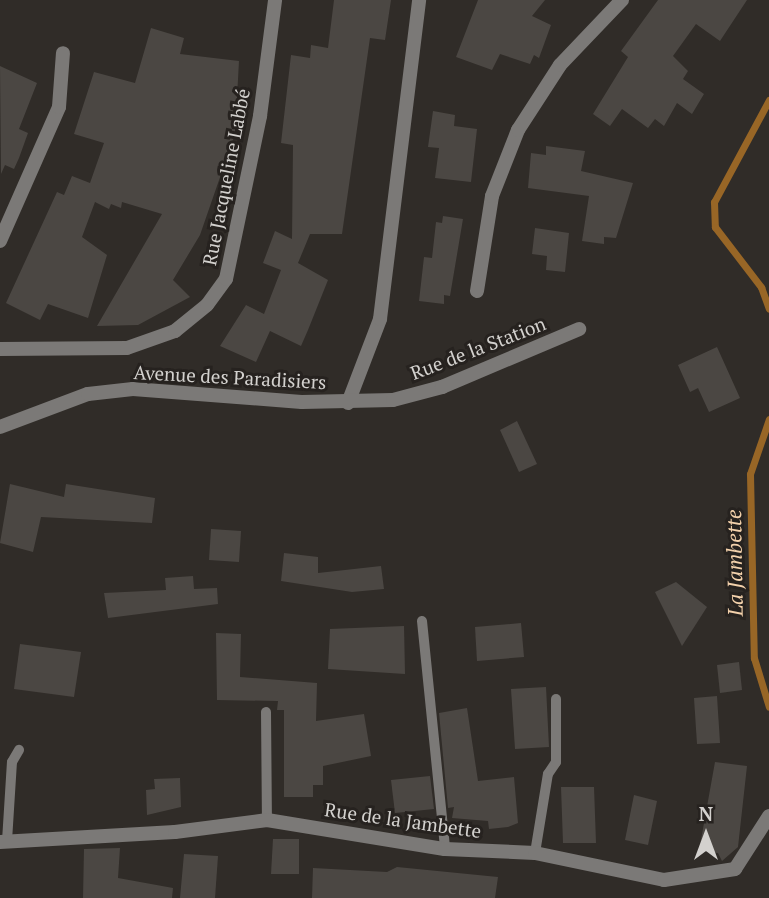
<!DOCTYPE html>
<meta charset="utf-8">
<style>
body{margin:0}
#map{position:relative;width:769px;height:898px;overflow:hidden;background:#302c28;font-family:"PT Serif",serif}
div>[style]{position:absolute}
.stream>*{height:7px;margin:-3.5px;padding:0 3.5px;transform-origin:3.5px;border-radius:3.5px;background:#986626}
.building>*{inset:0;background:#4b4743}
.service>*{height:10px;margin:-5px;padding:0 5px;transform-origin:5px;border-radius:5px;background:#7b7977}
.minor>*{height:14px;margin:-7px;padding:0 7px;transform-origin:7px;border-radius:7px;background:#7b7977}
span{translate:-50% -50%;white-space:nowrap;text-align:center;line-height:1.15;-webkit-text-stroke:6px #26221f;paint-order:stroke}
.street-label{font-size:19px;color:#d3d1ce}
.water-label{font-size:21px;color:#f4d2ac;font-style:italic}
.north{position:absolute;left:671px;top:800px;width:70px;height:70px;-webkit-text-stroke:5px #26221f;paint-order:stroke;rotate:0deg;font-size:19px;font-weight:700;line-height:28px;text-align:center;color:#d3d1ce}
.north::after{content:'';display:block;margin:auto;width:24px;height:32px;background:#d3d1ce;clip-path:polygon(50% 0,100% 100%,50% 72%,0 100%)}
</style>
<div id="map">
<div class="stream">
<div style="left:769px;top:100px;width:116px;rotate:118.3deg"></div>
<div style="left:714px;top:202px;width:25px;rotate:88deg"></div>
<div style="left:715px;top:227px;width:76px;rotate:52.5deg"></div>
<div style="left:761px;top:287px;width:23px;rotate:70deg"></div>
<div style="left:769px;top:419px;width:58px;rotate:109.1deg"></div>
<div style="left:750px;top:474px;width:184px;rotate:88.8deg"></div>
<div style="left:754px;top:658px;width:51px;rotate:73deg"></div>
</div>
<div class="building">
<div style="clip-path:polygon(334px 0,391px 0,385px 40px,370px 38px,342px 234px,310px 234px,298px 263px,328px 280px,308px 330px,301px 346px,270px 331px,256px 362px,220px 346px,246px 305px,264px 314px,281px 270px,263px 263px,275px 231px,292px 239px,293px 145px,281px 143px,291px 55px,310px 58px,311px 45px,328px 48px)"></div>
<div style="clip-path:polygon(478px 0,545px 0,532px 16px,551px 25px,539px 58px,534px 55px,530px 64px,500px 54px,492px 70px,456px 57px)"></div>
<div style="clip-path:polygon(658px 0,747px 0,720px 41px,696px 24px,673px 56px,688px 71px,683px 79px,704px 94px,692px 114px,677px 103px,664px 126px,655px 119px,648px 128px,622px 109px,610px 126px,593px 114px,628px 57px,621px 51px)"></div>
<div style="clip-path:polygon(151px 28px,184px 38px,180px 54px,239px 61px,235px 134px,200px 235px,173px 280px,190px 297px,138px 325px,97px 326px,162px 214px,122px 202px,121px 208px,111px 204px,109px 209px,95px 202px,82px 237px,107px 255px,88px 318px,48px 304px,40px 320px,6px 303px,57px 192px,64px 195px,72px 176px,90px 183px,104px 143px,74px 134px,94px 72px,135px 83px)"></div>
<div style="clip-path:polygon(0 66px,37px 83px,19px 129px,28px 133px,19px 158px,14px 169px,5px 165px,1px 174px)"></div>
<div style="clip-path:polygon(433px 111px,455px 115px,454px 126px,477px 129px,471px 182px,435px 178px,439px 148px,428px 147px)"></div>
<div style="clip-path:polygon(546px 146px,585px 151px,581px 171px,633px 183px,616px 238px,604px 237px,604px 244px,582px 241px,589px 196px,528px 188px,531px 153px,546px 155px)"></div>
<div style="clip-path:polygon(443px 216px,463px 219px,450px 296px,444px 295px,444px 304px,419px 301px,424px 257px,432px 258px,436px 222px,442px 223px)"></div>
<div style="clip-path:polygon(535px 228px,569px 233px,565px 272px,546px 270px,547px 256px,532px 254px)"></div>
<div style="clip-path:polygon(717px 347px,740px 398px,709px 412px,698px 388px,690px 392px,678px 365px)"></div>
<div style="clip-path:polygon(517px 421px,537px 464px,519px 472px,500px 430px)"></div>
<div style="clip-path:polygon(10px 484px,64px 497px,66px 484px,155px 498px,152px 523px,41px 517px,33px 552px,0 543px)"></div>
<div style="clip-path:polygon(211px 529px,241px 531px,239px 562px,209px 560px)"></div>
<div style="clip-path:polygon(284px 553px,318px 557px,318px 573px,381px 566px,384px 589px,352px 592px,281px 581px)"></div>
<div style="clip-path:polygon(193px 576px,194px 589px,217px 588px,218px 604px,108px 618px,104px 593px,166px 590px,165px 578px)"></div>
<div style="clip-path:polygon(676px 582px,707px 607px,682px 646px,655px 592px)"></div>
<div style="clip-path:polygon(521px 623px,524px 657px,477px 661px,475px 627px)"></div>
<div style="clip-path:polygon(404px 626px,405px 674px,328px 669px,330px 629px)"></div>
<div style="clip-path:polygon(216px 633px,241px 634px,240px 677px,317px 683px,316px 721px,364px 714px,371px 756px,323px 766px,323px 785px,313px 785px,313px 797px,284px 797px,284px 710px,277px 710px,278px 701px,217px 700px)"></div>
<div style="clip-path:polygon(20px 644px,81px 652px,74px 697px,14px 689px)"></div>
<div style="clip-path:polygon(739px 662px,742px 690px,720px 693px,717px 665px)"></div>
<div style="clip-path:polygon(546px 687px,549px 747px,515px 749px,511px 689px)"></div>
<div style="clip-path:polygon(717px 696px,720px 743px,697px 744px,694px 698px)"></div>
<div style="clip-path:polygon(467px 708px,478px 781px,514px 777px,518px 823px,508px 827px,489px 829px,488px 821px,452px 818px,454px 807px,448px 808px,439px 713px)"></div>
<div style="clip-path:polygon(715px 762px,747px 766px,738px 847px,722px 861px,718px 853px,699px 851px)"></div>
<div style="clip-path:polygon(430px 776px,434px 809px,395px 813px,391px 780px)"></div>
<div style="clip-path:polygon(180px 778px,181px 807px,147px 815px,146px 790px,155px 789px,154px 779px)"></div>
<div style="clip-path:polygon(561px 787px,594px 787px,596px 843px,563px 843px)"></div>
<div style="clip-path:polygon(634px 795px,657px 801px,648px 845px,625px 840px)"></div>
<div style="clip-path:polygon(273px 839px,299px 839px,299px 874px,271px 874px)"></div>
<div style="clip-path:polygon(120px 848px,118px 878px,173px 888px,172px 898px,83px 898px,84px 849px)"></div>
<div style="clip-path:polygon(184px 854px,218px 856px,215px 898px,180px 898px)"></div>
<div style="clip-path:polygon(397px 867px,498px 877px,495px 898px,312px 898px,313px 868px,387px 872px)"></div>
</div>
<div class="service">
<div style="left:422px;top:621px;width:229px;rotate:84.2deg"></div>
<div style="left:266px;top:712px;width:108px;rotate:89.5deg"></div>
<div style="left:7px;top:841px;width:79px;rotate:-86.4deg"></div>
<div style="left:12px;top:762px;width:14px;rotate:-60deg"></div>
<div style="left:535px;top:853px;width:80px;rotate:-80.7deg"></div>
<div style="left:548px;top:774px;width:14px;rotate:-56deg"></div>
<div style="left:556px;top:762px;width:63px;rotate:-90deg"></div>
</div>
<div class="minor">
<div style="left:0;top:241px;width:146px;rotate:-66.2deg"></div>
<div style="left:59px;top:107px;width:54px;rotate:-85.8deg"></div>
<div style="left:477px;top:291px;width:96px;rotate:-81deg"></div>
<div style="left:492px;top:196px;width:71px;rotate:-68.5deg"></div>
<div style="left:518px;top:130px;width:77px;rotate:-57.1deg"></div>
<div style="left:560px;top:65px;width:90px;rotate:-46.4deg"></div>
<div style="left:0;top:349px;width:127px;rotate:-0.5deg"></div>
<div style="left:127px;top:348px;width:51px;rotate:-19.5deg"></div>
<div style="left:175px;top:331px;width:41px;rotate:-39.1deg"></div>
<div style="left:207px;top:305px;width:32px;rotate:-54deg"></div>
<div style="left:226px;top:279px;width:167px;rotate:-78.2deg"></div>
<div style="left:260px;top:116px;width:117px;rotate:-82.6deg"></div>
<div style="left:348px;top:403px;width:90px;rotate:-69.1deg"></div>
<div style="left:380px;top:319px;width:321px;rotate:-83deg"></div>
<div style="left:0;top:427px;width:94px;rotate:-20.6deg"></div>
<div style="left:88px;top:394px;width:45px;rotate:-6.3deg"></div>
<div style="left:133px;top:389px;width:169px;rotate:4.4deg"></div>
<div style="left:302px;top:402px;width:91px;rotate:-1.3deg"></div>
<div style="left:393px;top:400px;width:51px;rotate:-14.9deg"></div>
<div style="left:442px;top:387px;width:149px;rotate:-22.9deg"></div>
<div style="left:0;top:842px;width:175px;rotate:-3.3deg"></div>
<div style="left:175px;top:832px;width:93px;rotate:-7.4deg"></div>
<div style="left:267px;top:820px;width:180px;rotate:9.3deg"></div>
<div style="left:445px;top:849px;width:90px;rotate:2.5deg"></div>
<div style="left:535px;top:853px;width:132px;rotate:11.8deg"></div>
<div style="left:664px;top:880px;width:72px;rotate:-8.8deg"></div>
<div style="left:735px;top:869px;width:63px;rotate:-57.3deg"></div>
</div>
<div class="street-label">
<span style="left:226px;top:177px;rotate:-79deg">Rue Jacqueline Labbé</span>
<span style="left:478px;top:348px;rotate:-21deg">Rue de la Station</span>
<span style="left:230px;top:377px;rotate:3deg">Avenue des Paradisiers</span>
<span style="left:403px;top:820px;rotate:8deg">Rue de la Jambette</span>
</div>
<div class="water-label">
<span style="left:734px;top:563px;rotate:-91deg">La Jambette</span>
</div>
<div class="north">N</div>
</div>
